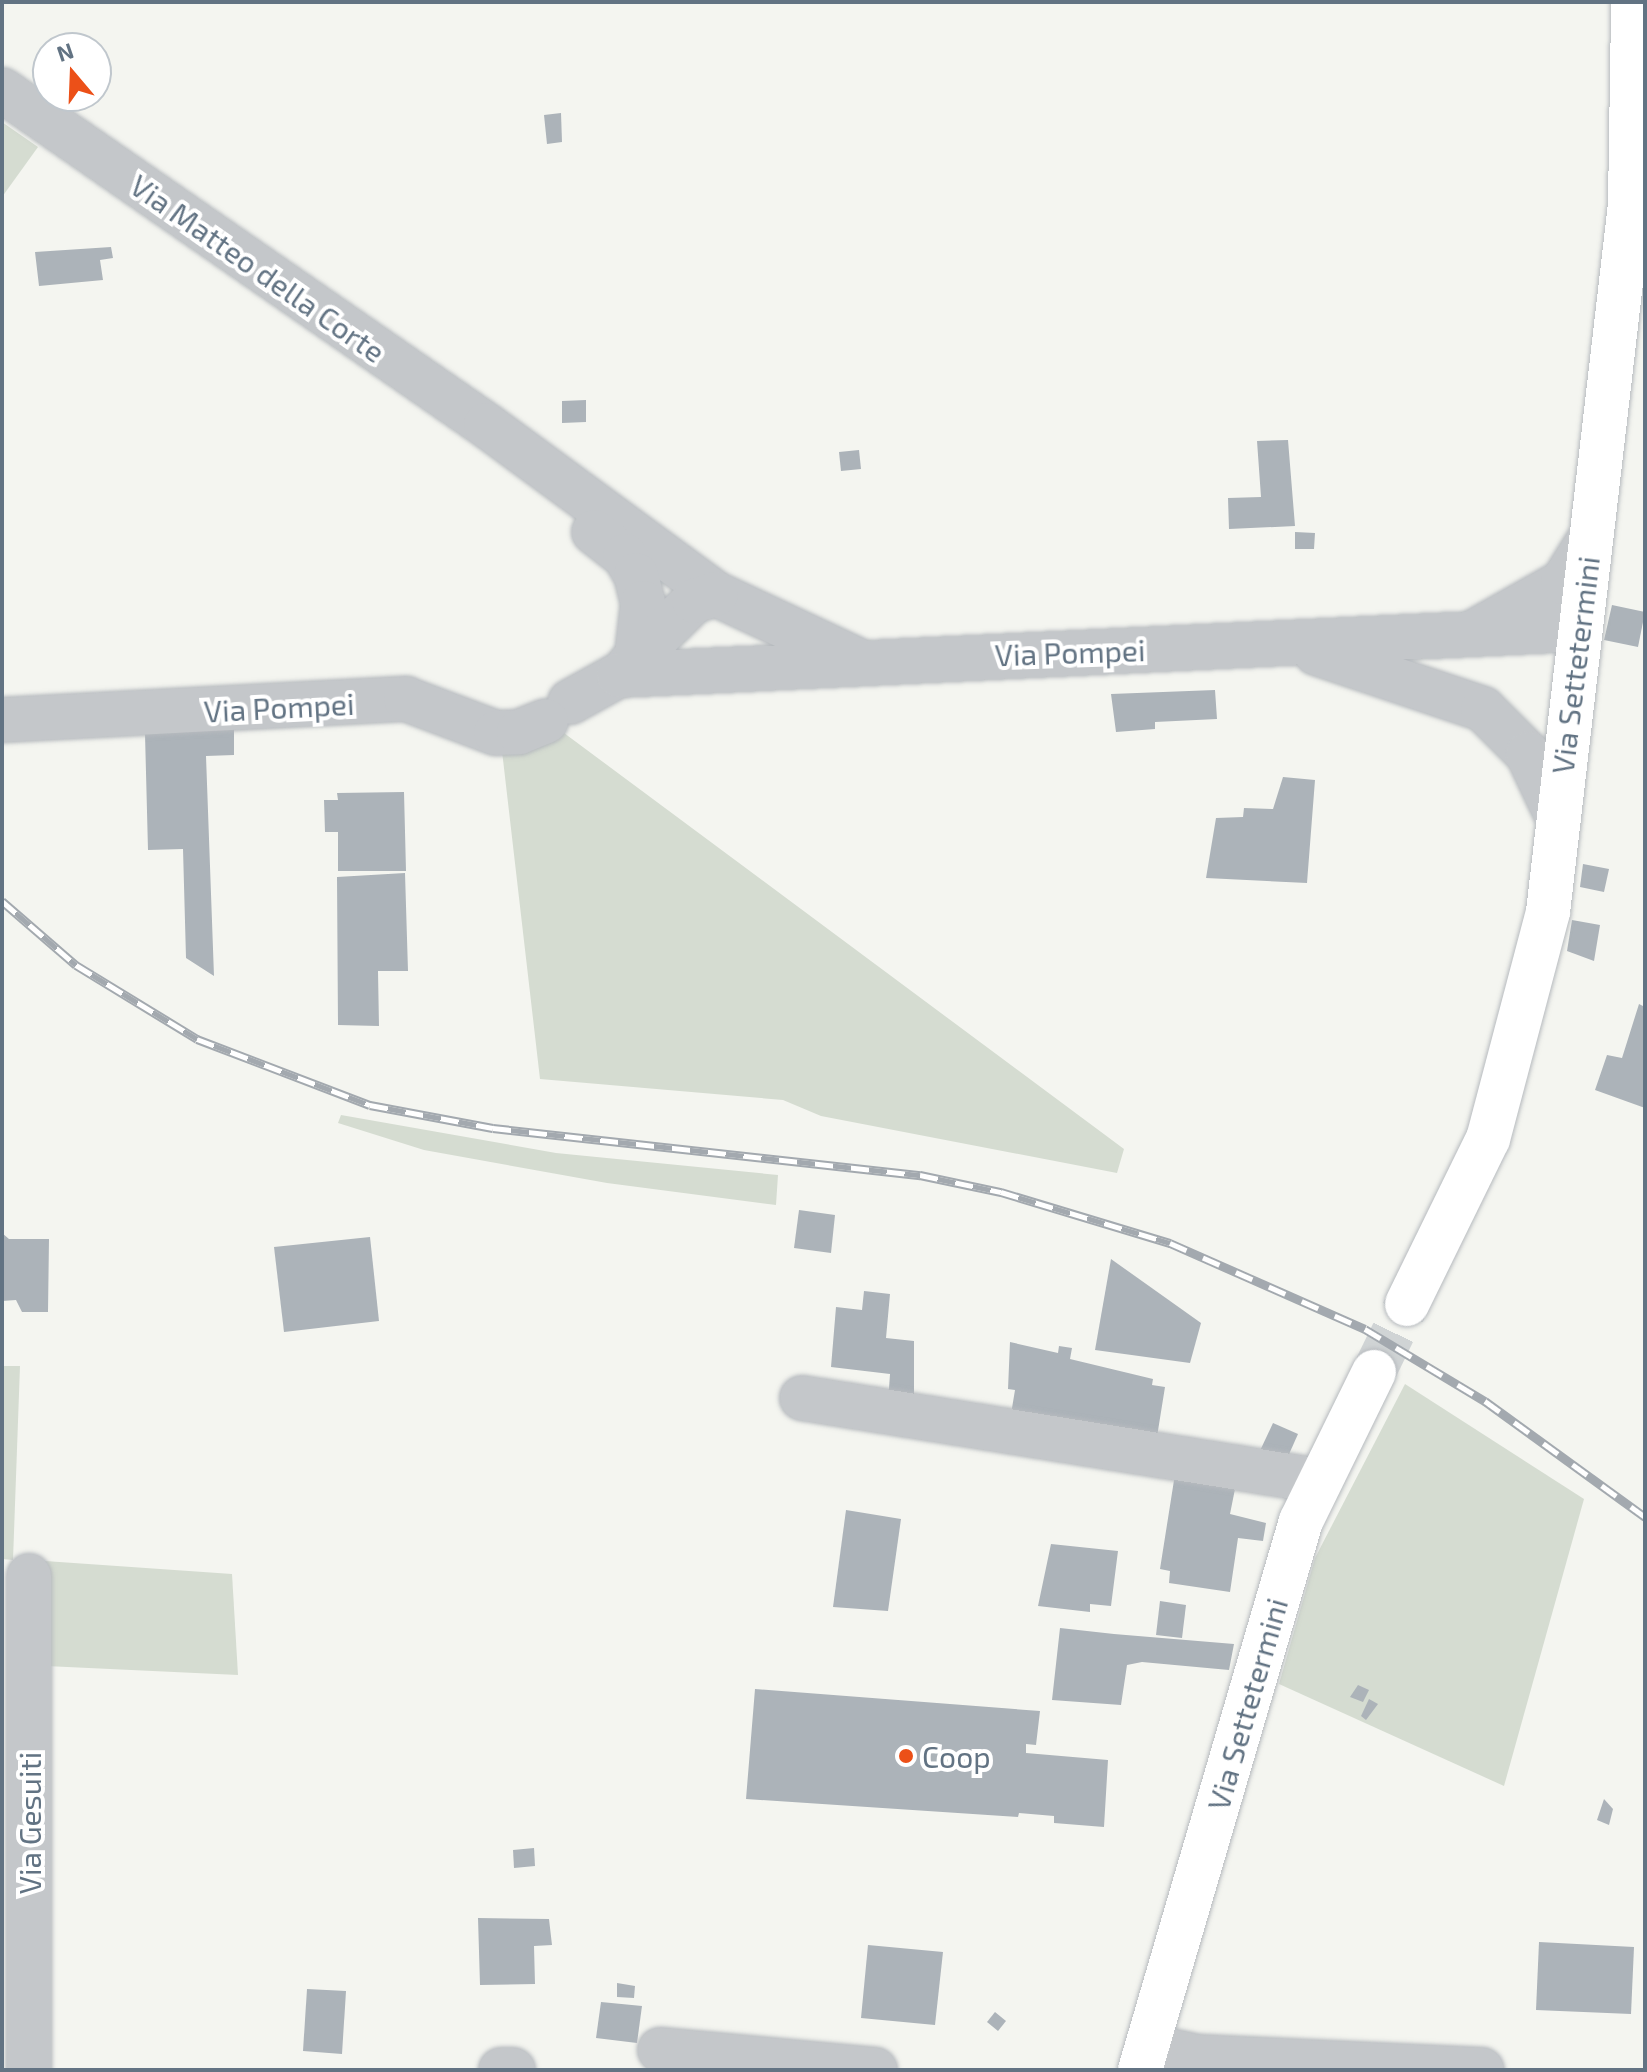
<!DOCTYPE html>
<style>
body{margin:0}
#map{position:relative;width:1647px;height:2072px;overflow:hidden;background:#f4f5f0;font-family:"Exo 2",sans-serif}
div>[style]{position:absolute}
.green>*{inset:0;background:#d5dcd1}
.building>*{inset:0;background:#acb3b9}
.major-tunnel>*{height:44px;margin-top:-22px;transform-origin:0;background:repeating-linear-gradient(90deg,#d0d4d5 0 44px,transparent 0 66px)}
.roads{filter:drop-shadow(0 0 2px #b6babe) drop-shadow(0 0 2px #b6babe)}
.minor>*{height:44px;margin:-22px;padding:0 22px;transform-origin:22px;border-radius:22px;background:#c4c7ca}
.major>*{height:44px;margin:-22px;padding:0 22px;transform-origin:22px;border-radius:22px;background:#fff}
.rail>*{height:9px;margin-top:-4.5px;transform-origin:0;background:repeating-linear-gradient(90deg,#fff 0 18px,#a3a9af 0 36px);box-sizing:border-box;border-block:2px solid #a3a9af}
.dots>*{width:22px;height:22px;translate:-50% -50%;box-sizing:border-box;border:4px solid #fff;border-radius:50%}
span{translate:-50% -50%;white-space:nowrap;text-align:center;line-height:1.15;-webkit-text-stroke:8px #fff;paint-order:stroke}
.street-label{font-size:30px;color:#627383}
.poi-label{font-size:30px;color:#627383}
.left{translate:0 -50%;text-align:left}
.frame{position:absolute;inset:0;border:4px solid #627383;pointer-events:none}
.north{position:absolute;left:32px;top:32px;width:80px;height:80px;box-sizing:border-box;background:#fff;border:2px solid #c0c7cd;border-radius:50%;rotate:341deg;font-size:22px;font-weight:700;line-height:32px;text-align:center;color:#627383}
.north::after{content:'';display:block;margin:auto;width:28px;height:36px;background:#ec5018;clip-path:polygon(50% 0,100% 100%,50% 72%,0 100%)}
</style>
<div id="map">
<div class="green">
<div style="clip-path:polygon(2px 122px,38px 147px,2px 197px)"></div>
<div style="clip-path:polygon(564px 733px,1124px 1149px,1117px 1173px,821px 1116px,783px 1100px,540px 1079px,502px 751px)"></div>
<div style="clip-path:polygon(341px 1115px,556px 1153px,778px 1175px,776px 1205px,607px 1183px,424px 1150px,338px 1123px)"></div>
<div style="clip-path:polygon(2px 1366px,20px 1366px,13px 1560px,2px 1559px)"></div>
<div style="clip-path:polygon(1405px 1384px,1584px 1499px,1504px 1786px,1279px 1684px,1315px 1558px)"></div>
<div style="clip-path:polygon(45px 1561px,232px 1574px,238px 1675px,46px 1666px)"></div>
</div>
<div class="building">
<div style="clip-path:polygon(561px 113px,562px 142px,547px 144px,544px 115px)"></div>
<div style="clip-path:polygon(111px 247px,113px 258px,100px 260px,103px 280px,39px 286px,35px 252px)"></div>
<div style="clip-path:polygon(586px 400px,586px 422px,562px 423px,562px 401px)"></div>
<div style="clip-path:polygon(1288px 440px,1295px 526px,1229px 529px,1228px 498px,1261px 497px,1257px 441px)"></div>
<div style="clip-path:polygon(859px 450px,861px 469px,841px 471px,839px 452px)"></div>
<div style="clip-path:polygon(1295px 532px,1315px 533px,1314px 549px,1295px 549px)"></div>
<div style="clip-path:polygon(1612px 605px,1645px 612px,1638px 647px,1604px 640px)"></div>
<div style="clip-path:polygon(1215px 690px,1217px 719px,1155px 722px,1155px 729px,1116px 732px,1111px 694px)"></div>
<div style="clip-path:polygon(234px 727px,234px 755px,206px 756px,214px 976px,186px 958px,183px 849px,148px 850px,145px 734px)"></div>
<div style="clip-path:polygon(1283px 777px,1315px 780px,1307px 883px,1206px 878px,1216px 818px,1243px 817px,1244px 808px,1273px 809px)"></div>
<div style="clip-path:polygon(404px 792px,406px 871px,338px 871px,338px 832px,325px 832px,324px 800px,338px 800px,337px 793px)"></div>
<div style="clip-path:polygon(1583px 864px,1609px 869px,1604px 892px,1580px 887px)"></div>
<div style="clip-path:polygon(405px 873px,408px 971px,378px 971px,379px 1026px,338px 1025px,337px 877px)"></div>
<div style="clip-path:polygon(1572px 920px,1600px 925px,1594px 961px,1567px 951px)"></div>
<div style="clip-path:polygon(1639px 1004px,1645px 1007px,1645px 1108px,1595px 1090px,1607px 1055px,1622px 1058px)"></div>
<div style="clip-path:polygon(799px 1210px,835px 1215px,831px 1253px,794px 1248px)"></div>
<div style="clip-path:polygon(2px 1233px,9px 1239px,49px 1239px,48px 1312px,22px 1312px,16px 1300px,2px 1301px)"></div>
<div style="clip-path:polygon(370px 1237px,379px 1321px,284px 1332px,274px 1247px)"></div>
<div style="clip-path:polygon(1111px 1259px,1201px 1323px,1190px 1363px,1095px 1350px)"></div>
<div style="clip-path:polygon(864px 1291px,890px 1294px,886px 1338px,914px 1341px,914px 1407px,888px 1403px,890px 1374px,831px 1367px,836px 1307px,862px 1310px)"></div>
<div style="clip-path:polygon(1010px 1342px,1058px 1353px,1059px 1346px,1072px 1348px,1070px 1359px,1153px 1379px,1152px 1385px,1165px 1387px,1156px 1443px,1010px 1420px,1015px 1390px,1008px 1389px)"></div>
<div style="clip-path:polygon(1273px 1423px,1298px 1434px,1286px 1461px,1257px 1457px)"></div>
<div style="clip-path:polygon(1175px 1474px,1236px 1484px,1230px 1514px,1266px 1523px,1263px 1541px,1238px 1538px,1230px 1592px,1169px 1583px,1170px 1571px,1160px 1569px)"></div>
<div style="clip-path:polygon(846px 1510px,901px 1519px,888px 1611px,833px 1607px)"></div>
<div style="clip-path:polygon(1051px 1544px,1118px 1551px,1111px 1606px,1090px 1604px,1090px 1612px,1038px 1606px)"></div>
<div style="clip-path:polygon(1160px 1601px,1186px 1605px,1182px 1638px,1156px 1635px)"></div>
<div style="clip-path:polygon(1060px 1628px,1114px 1634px,1234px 1644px,1229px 1670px,1142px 1662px,1127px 1665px,1121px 1705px,1052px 1700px)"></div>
<div style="clip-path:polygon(1358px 1685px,1369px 1690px,1363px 1702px,1350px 1697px)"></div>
<div style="clip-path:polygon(755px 1689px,1040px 1711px,1036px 1745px,1026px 1744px,1026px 1753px,1108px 1760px,1104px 1827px,1054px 1823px,1054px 1816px,1019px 1813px,1018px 1817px,746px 1799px)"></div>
<div style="clip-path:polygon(1369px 1699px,1378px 1704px,1366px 1720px,1361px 1716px)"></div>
<div style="clip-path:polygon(1604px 1799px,1613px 1809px,1609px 1825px,1597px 1820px)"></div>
<div style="clip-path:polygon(534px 1848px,535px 1866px,514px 1868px,513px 1850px)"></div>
<div style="clip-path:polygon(478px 1918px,549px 1919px,552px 1945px,534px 1946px,535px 1984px,480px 1985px)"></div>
<div style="clip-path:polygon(1539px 1942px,1634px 1947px,1631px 2014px,1536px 2010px)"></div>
<div style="clip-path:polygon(868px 1945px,943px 1952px,935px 2025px,861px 2018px)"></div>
<div style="clip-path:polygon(617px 1983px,635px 1986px,634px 1998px,617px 1997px)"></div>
<div style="clip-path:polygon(307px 1989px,346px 1991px,342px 2054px,303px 2051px)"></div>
<div style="clip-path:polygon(601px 2002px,642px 2006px,637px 2043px,596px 2038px)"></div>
<div style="clip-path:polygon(995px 2012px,1006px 2021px,998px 2031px,987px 2022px)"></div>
</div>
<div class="major-tunnel">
<div style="left:1374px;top:1372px;width:76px;rotate:-64.1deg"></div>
</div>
<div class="roads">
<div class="minor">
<div style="left:2px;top:90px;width:589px;rotate:34.69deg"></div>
<div style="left:486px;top:425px;width:285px;rotate:36.3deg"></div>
<div style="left:716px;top:594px;width:156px;rotate:25.1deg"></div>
<div style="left:594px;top:532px;width:39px;rotate:38deg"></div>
<div style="left:625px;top:556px;width:22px;rotate:60deg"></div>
<div style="left:636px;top:575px;width:29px;rotate:76deg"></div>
<div style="left:643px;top:603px;width:52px;rotate:96.6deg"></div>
<div style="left:1476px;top:631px;width:100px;rotate:-29.4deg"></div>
<div style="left:1563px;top:582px;width:49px;rotate:-58.2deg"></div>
<div style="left:1316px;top:653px;width:176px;rotate:18.5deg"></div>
<div style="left:1483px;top:709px;width:64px;rotate:45deg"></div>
<div style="left:1528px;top:754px;width:68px;rotate:64.9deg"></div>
<div style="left:629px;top:665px;width:91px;rotate:-44.6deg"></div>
<div style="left:694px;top:601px;width:23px;rotate:-18deg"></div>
<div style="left:570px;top:702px;width:56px;rotate:-28.9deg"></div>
<div style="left:619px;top:675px;width:960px;rotate:-2.75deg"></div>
<div style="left:2px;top:720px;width:405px;rotate:-3deg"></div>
<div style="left:406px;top:699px;width:96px;rotate:20.7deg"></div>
<div style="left:496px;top:733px;width:23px;rotate:-2deg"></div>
<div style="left:519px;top:732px;width:29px;rotate:-22deg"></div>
<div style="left:802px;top:1398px;width:525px;rotate:9.1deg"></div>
<div style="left:1147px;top:2046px;width:52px;rotate:12.2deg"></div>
<div style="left:1198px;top:2057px;width:284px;rotate:2.6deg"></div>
<div style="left:660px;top:2050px;width:216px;rotate:5.3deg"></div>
<div style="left:29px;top:2070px;width:494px;rotate:-90deg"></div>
<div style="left:501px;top:2070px;width:12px"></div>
</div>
<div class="major">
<div style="left:1407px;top:1304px;width:184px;rotate:-63.9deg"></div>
<div style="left:1488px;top:1139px;width:235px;rotate:-75.2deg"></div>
<div style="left:1548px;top:912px;width:713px;rotate:-83.39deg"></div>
<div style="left:1630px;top:204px;width:202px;rotate:-89.1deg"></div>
<div style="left:1140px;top:2070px;width:572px;rotate:-73.66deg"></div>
<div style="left:1301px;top:1521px;width:166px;rotate:-63.9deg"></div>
</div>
</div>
<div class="rail">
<div style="left:2px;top:901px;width:98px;rotate:40.9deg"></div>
<div style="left:76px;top:965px;width:142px;rotate:31.4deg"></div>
<div style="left:197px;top:1039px;width:185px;rotate:20.9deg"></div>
<div style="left:370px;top:1105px;width:125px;rotate:10.6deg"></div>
<div style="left:493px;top:1128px;width:430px;rotate:6.3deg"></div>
<div style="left:920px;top:1175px;width:83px;rotate:11.9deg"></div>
<div style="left:1001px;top:1192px;width:177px;rotate:16.8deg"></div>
<div style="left:1170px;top:1243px;width:213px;rotate:23.8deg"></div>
<div style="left:1365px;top:1329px;width:140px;rotate:31deg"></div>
<div style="left:1485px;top:1401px;width:198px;rotate:35.9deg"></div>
</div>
<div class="dots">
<div style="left:906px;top:1756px;background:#ec5018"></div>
</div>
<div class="street-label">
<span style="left:258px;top:268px;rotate:35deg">Via Matteo della Corte</span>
<span style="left:1070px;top:652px;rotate:-2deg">Via Pompei</span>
<span style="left:1575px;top:665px;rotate:-83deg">Via Settetermini</span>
<span style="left:279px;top:707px;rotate:-3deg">Via Pompei</span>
<span style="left:1247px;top:1704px;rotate:-74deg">Via Settetermini</span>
<span style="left:29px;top:1823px;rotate:-90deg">Via Gesuiti</span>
</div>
<div class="poi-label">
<span class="left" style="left:922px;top:1756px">Coop</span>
</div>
<div class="frame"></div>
<div class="north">N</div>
</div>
